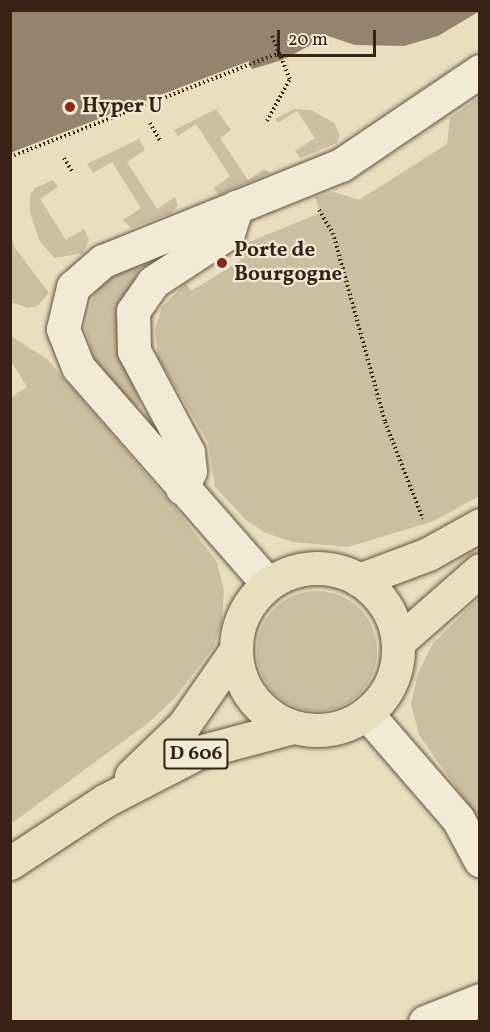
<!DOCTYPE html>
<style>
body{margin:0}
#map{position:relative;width:490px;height:1032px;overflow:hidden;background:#e9dfbf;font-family:Vollkorn,serif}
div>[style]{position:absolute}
.green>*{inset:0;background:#cbbfa2}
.round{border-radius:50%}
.building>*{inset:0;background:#94846d}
.path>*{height:4px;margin-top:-2px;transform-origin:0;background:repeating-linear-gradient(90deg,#372215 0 1.5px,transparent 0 4.5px)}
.roads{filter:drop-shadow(0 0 2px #645140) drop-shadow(0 0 2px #645140)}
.minor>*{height:33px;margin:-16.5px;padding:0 16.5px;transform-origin:16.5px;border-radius:16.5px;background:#f1ead5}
.major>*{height:33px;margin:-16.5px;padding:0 16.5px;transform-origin:16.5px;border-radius:16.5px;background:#e9dfbf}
.major>.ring{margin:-16.5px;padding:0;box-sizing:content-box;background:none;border:33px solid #e9dfbf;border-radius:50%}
.dots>*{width:16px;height:16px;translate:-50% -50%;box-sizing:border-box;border:3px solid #f1ead5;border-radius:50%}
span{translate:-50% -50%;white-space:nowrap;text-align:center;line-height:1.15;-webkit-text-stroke:4.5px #f1ead5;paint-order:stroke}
.shield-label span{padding:2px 4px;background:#f1ead5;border:2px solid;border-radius:4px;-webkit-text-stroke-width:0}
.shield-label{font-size:20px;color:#372215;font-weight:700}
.poi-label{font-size:21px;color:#372215;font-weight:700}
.left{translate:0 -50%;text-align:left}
.frame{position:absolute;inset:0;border:12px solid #372215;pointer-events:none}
.scale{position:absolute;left:277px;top:30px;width:99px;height:27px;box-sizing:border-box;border:3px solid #372215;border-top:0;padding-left:8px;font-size:18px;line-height:21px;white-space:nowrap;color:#372215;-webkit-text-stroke:4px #f1ead5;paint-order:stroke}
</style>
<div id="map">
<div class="green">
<div style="clip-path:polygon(479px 97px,479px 496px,434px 521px,348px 547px,292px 542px,266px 533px,246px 520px,215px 487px,208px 442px,158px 358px,155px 329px,162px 307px,186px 283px,191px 291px,241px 260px,237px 253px,249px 242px,320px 213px,315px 197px,334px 192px,359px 200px,447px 144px,450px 118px)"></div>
<div style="clip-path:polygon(216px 109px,231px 130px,220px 138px,248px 180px,264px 169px,270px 173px,219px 195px,213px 189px,230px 176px,196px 124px,178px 136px,174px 130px)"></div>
<div style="clip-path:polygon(294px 109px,311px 110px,334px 123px,340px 135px,337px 143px,300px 158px,295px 151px,315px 138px,297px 111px,278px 123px,275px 119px)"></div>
<div style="clip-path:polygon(139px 139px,145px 150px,127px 162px,157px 209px,175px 197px,178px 206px,172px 213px,131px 228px,123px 220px,141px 208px,112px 162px,93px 173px,87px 164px)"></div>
<div style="clip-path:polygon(53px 180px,58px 187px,40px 199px,66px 240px,84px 229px,89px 240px,83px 253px,54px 258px,39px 240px,30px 213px,30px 196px,35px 188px)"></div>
<div style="clip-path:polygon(10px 236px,15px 248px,49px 293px,37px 306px,28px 308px,11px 302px)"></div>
<div style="clip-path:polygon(136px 262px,139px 269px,118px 323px,117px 347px,141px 404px,136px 409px,96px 366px,85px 327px,94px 294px,106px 279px)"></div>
<div style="clip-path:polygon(11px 336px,47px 359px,177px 510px,217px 562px,224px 591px,222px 621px,213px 648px,174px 699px,147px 724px,12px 823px,10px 398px,27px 387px,11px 361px)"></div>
<div class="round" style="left:257px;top:591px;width:120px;height:120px"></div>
<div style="clip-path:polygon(479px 598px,479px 820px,419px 735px,411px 704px,418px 673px,433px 643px)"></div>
</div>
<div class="building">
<div style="clip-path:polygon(10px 10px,480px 10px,480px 11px,438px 36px,404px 46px,355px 45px,328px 36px,282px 60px,252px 69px,249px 61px,10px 153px)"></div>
</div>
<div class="path">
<div style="left:267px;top:121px;width:48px;rotate:-61.3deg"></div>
<div style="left:290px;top:79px;width:47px;rotate:-112.7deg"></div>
<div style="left:150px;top:123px;width:20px;rotate:60deg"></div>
<div style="left:10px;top:157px;width:288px;rotate:-21.1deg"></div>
<div style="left:64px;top:158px;width:15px;rotate:58deg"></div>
<div style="left:319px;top:210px;width:27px;rotate:59deg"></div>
<div style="left:333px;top:233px;width:196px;rotate:74.6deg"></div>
<div style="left:385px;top:422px;width:104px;rotate:68.6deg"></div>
</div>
<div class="roads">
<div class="minor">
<div style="left:182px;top:488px;width:19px;rotate:-65deg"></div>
<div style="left:190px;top:471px;width:19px;rotate:-96deg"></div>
<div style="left:188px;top:452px;width:115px;rotate:-118.1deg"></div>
<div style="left:134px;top:351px;width:40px;rotate:-91.4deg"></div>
<div style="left:133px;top:311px;width:35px;rotate:-55deg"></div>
<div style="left:153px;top:282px;width:90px;rotate:-33.2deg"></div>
<div style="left:228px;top:233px;width:28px;rotate:-72deg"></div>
<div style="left:268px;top:584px;width:288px;rotate:-131.2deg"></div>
<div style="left:78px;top:367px;width:41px;rotate:-111.5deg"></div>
<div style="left:63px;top:329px;width:43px;rotate:-76.6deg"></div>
<div style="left:73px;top:287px;width:40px;rotate:-41deg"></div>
<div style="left:103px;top:261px;width:257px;rotate:-22deg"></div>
<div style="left:341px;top:165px;width:168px;rotate:-34.1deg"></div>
<div style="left:367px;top:714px;width:139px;rotate:49.1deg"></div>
<div style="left:458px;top:819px;width:47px;rotate:61.8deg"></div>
<div style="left:425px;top:1022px;width:59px;rotate:-21.8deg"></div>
</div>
<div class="major">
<div class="ring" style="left:236px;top:568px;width:129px;height:129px"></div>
<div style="left:359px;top:580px;width:74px;rotate:-20.6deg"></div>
<div style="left:428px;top:554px;width:60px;rotate:-29.1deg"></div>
<div style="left:398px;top:642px;width:109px;rotate:-41.3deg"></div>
<div style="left:131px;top:776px;width:74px;rotate:-43.9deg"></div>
<div style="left:184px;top:725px;width:91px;rotate:-55.3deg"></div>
<div style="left:10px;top:863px;width:115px;rotate:-33.3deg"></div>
<div style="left:106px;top:800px;width:105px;rotate:-27.3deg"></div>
<div style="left:199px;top:752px;width:97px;rotate:-14.9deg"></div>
</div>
</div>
<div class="dots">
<div style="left:70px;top:107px;background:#8f2418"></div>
<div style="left:222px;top:263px;background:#8f2418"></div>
</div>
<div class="shield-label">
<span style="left:196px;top:754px">D 606</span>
</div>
<div class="poi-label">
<span class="left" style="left:82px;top:107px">Hyper U</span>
<span class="left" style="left:234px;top:263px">Porte de<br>Bourgogne</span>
</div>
<div class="frame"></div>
<div class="scale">20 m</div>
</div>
